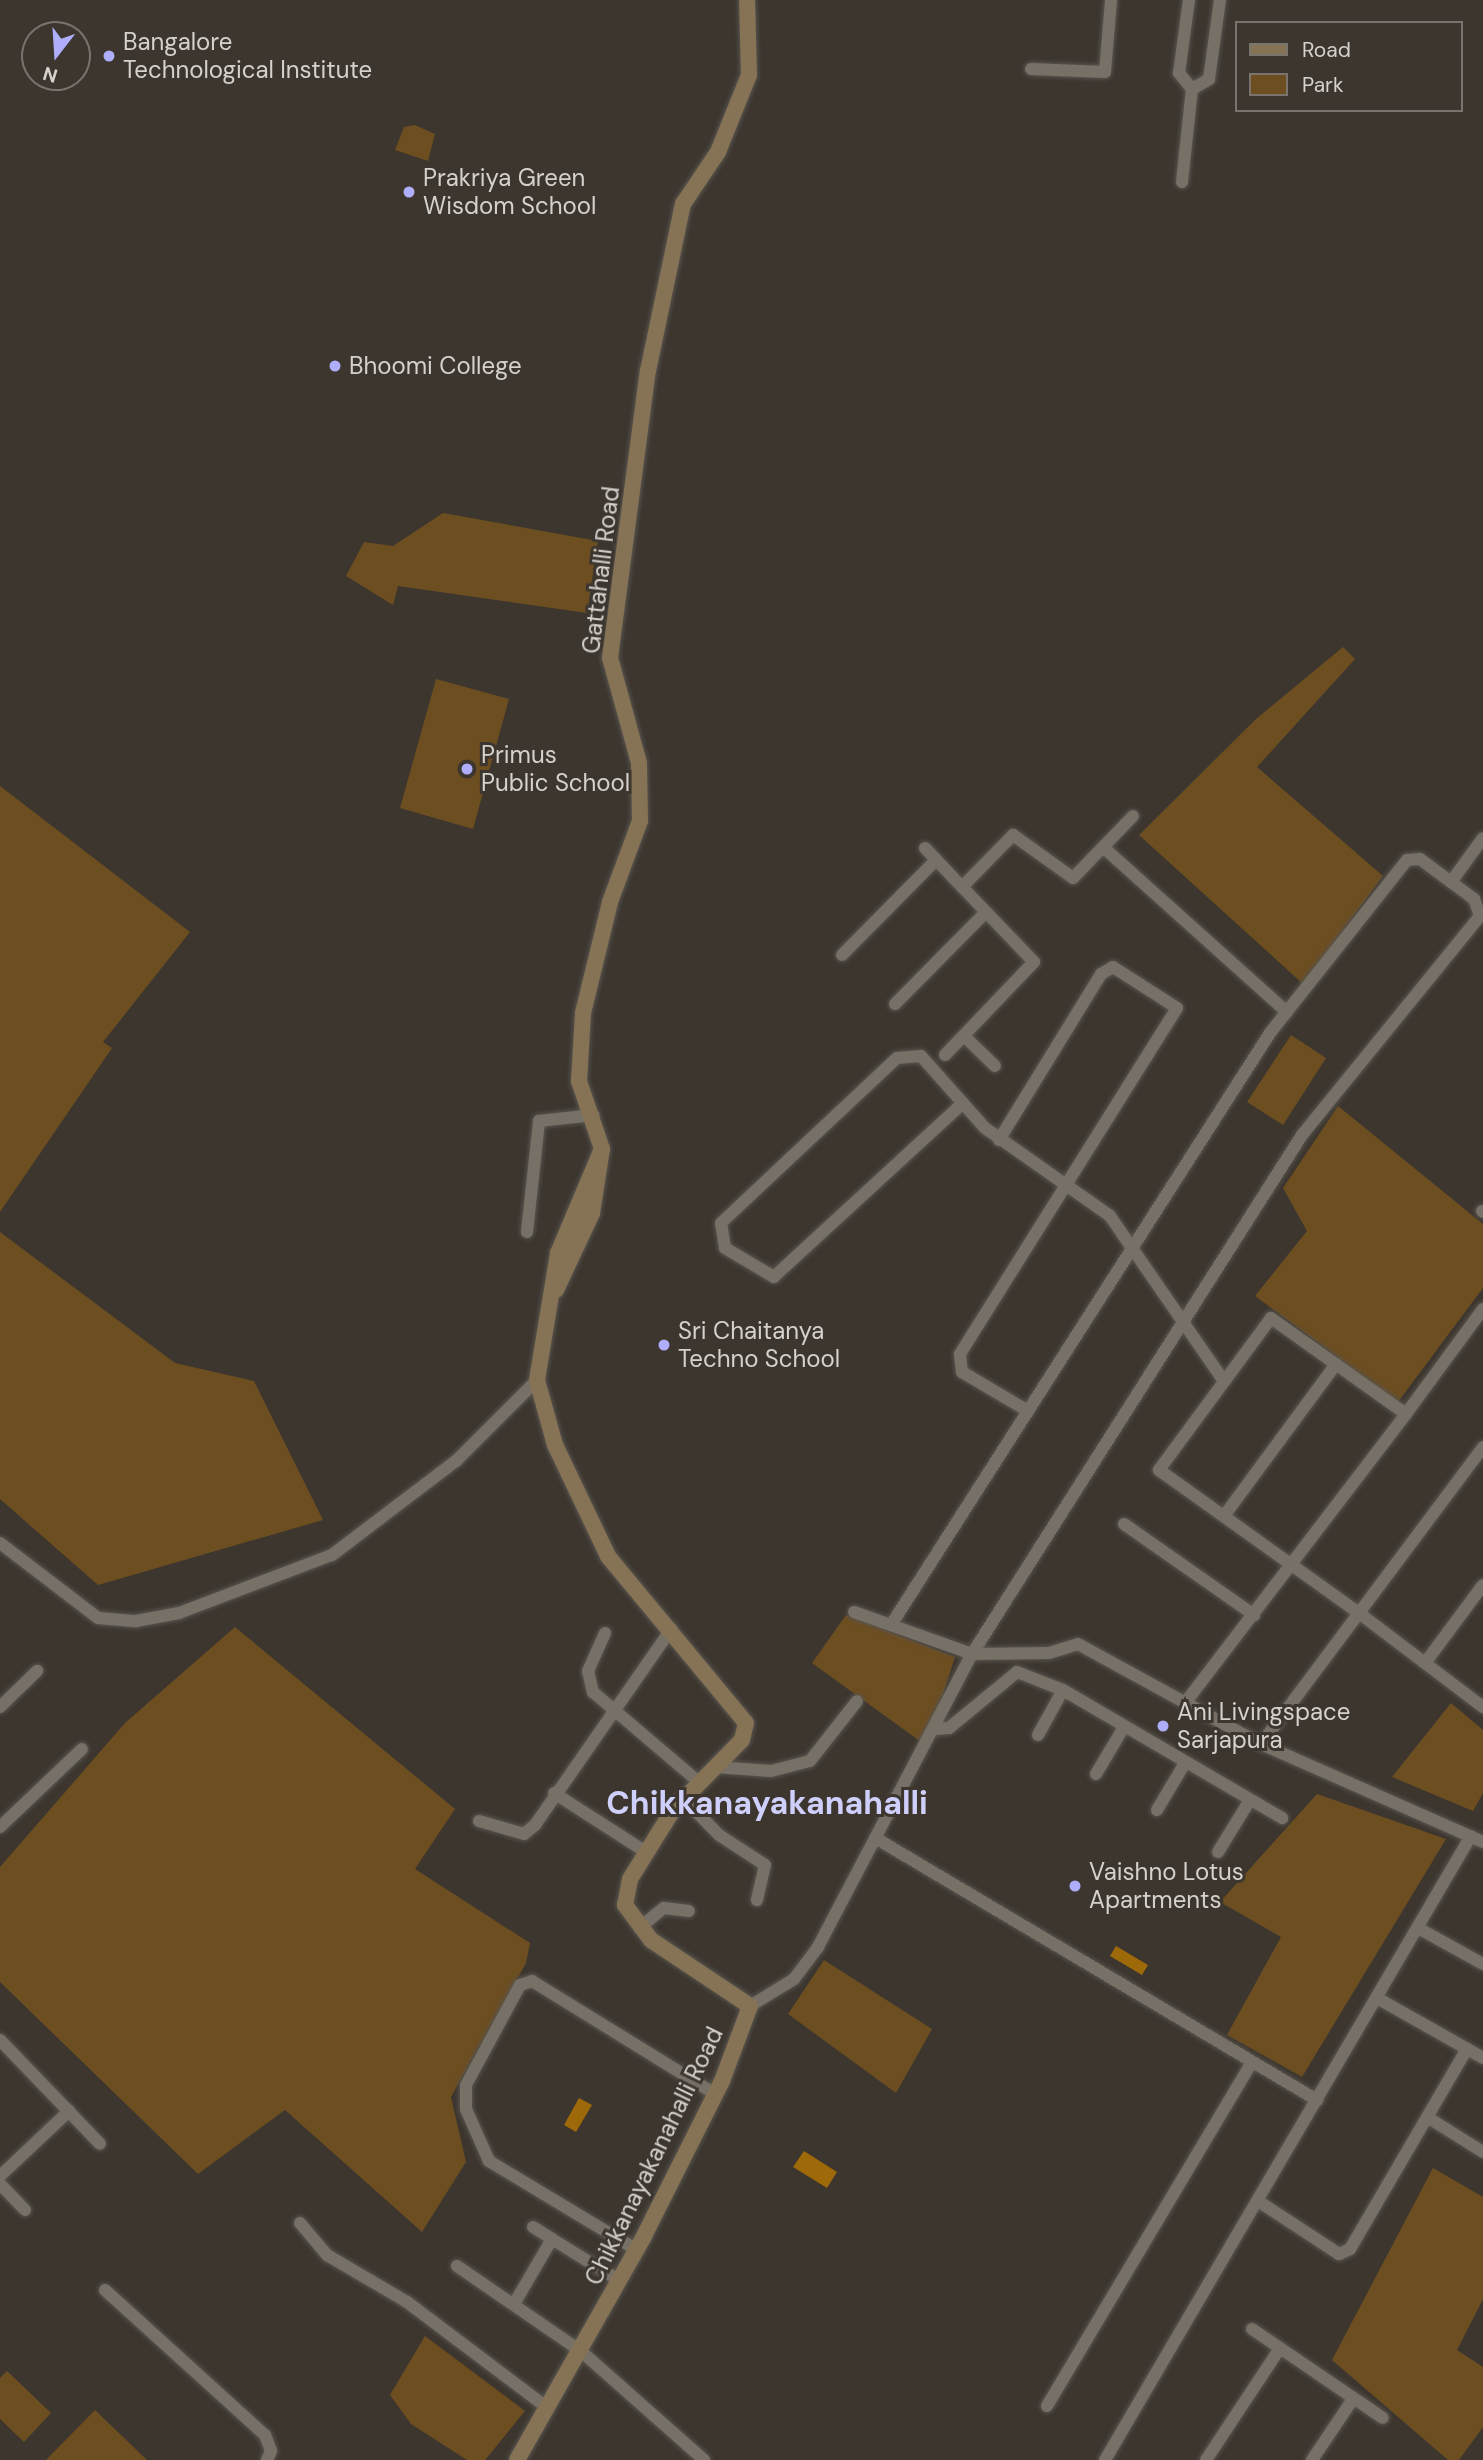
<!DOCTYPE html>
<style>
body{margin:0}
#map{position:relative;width:1483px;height:2460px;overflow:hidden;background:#3c362f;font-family:"DM Sans",sans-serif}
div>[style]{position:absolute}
.green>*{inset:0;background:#6d4e21}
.water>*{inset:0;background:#9d6909}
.roads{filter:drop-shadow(0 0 2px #58544e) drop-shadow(0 0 2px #58544e)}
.street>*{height:12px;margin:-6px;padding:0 6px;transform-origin:6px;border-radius:6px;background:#767067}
.secondary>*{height:16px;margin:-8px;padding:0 8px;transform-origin:8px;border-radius:8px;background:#867254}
.dots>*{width:19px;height:19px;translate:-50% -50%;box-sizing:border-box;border:4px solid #3c362f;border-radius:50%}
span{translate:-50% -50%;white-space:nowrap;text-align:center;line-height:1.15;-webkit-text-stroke:6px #3c362f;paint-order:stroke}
.poi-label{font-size:24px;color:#d5d2cd}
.left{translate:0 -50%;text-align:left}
.street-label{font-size:24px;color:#d5d2cd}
.district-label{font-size:32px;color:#cfcffb;font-weight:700}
.legend{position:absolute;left:1235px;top:21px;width:228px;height:91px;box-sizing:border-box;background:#3c362f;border:2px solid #79746e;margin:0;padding:9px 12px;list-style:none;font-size:21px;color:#d5d2cd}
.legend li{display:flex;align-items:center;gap:14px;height:35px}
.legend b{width:35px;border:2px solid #79746e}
.north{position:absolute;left:21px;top:21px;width:70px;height:70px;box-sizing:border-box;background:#3c362f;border:2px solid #79746e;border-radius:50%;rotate:197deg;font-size:19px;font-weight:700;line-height:28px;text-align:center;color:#d5d2cd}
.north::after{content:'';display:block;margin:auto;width:24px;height:32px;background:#afaefa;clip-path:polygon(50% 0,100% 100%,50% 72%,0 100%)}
</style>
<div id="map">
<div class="green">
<div style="clip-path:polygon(415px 125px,435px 134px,428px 161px,395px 150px,404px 127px)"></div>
<div style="clip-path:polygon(443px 513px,598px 541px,587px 613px,398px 586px,393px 605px,346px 576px,364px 542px,393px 546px)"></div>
<div style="clip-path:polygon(1343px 647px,1355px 659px,1257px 767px,1383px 876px,1303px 984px,1139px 835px,1256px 719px)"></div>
<div style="clip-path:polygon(436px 679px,509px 699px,473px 829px,400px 808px)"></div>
<div style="clip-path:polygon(0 786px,190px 932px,103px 1042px,112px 1048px,0 1212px)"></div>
<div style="clip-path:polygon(1291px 1035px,1326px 1058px,1283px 1125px,1247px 1102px)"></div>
<div style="clip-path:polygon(1338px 1106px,1483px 1224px,1483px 1288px,1398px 1402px,1255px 1296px,1307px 1231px,1283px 1188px)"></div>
<div style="clip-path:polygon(0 1232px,175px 1363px,254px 1381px,323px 1520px,98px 1585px,0 1499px)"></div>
<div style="clip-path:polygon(846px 1615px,955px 1657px,930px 1735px,921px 1742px,812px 1663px)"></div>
<div style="clip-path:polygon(235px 1627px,455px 1809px,415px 1869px,530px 1943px,526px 1963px,451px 2097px,466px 2162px,422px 2232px,285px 2110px,198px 2174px,0 1982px,0 1867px,125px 1723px)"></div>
<div style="clip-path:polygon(1451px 1703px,1483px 1730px,1483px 1793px,1473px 1811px,1392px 1777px)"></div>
<div style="clip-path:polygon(1317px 1794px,1446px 1839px,1302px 2077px,1227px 2035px,1281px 1937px,1220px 1902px)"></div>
<div style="clip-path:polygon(824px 1960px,932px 2029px,896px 2093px,788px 2014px)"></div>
<div style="clip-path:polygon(1433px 2168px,1483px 2197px,1483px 2299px,1457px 2350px,1483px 2367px,1483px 2427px,1459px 2460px,1448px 2460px,1332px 2360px)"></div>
<div style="clip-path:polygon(425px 2336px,525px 2411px,485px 2460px,467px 2460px,411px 2424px,390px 2395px)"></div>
<div style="clip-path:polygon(7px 2371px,51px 2413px,24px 2442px,0 2419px,0 2378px)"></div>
<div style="clip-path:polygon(95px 2410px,147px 2460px,46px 2460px)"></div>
</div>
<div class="water">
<div style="clip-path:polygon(1116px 1946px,1148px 1965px,1142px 1975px,1110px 1956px)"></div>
<div style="clip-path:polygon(579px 2098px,592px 2105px,576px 2132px,564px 2125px)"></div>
<div style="clip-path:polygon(804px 2151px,837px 2172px,827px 2188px,793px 2167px)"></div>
</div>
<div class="roads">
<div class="street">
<div style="left:1031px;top:69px;width:74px;rotate:2.3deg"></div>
<div style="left:1105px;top:72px;width:72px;rotate:-85.2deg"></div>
<div style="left:1192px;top:89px;width:20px;rotate:-30deg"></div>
<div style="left:1209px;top:79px;width:80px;rotate:-82.1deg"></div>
<div style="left:1182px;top:182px;width:94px;rotate:-83.9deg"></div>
<div style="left:1192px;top:89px;width:21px;rotate:-129deg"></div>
<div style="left:1179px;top:73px;width:74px;rotate:-82.2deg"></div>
<div style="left:1103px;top:847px;width:43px;rotate:-45.9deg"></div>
<div style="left:925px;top:848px;width:54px;rotate:46.5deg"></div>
<div style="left:962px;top:887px;width:73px;rotate:-45.6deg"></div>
<div style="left:1013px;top:835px;width:74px;rotate:35.6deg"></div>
<div style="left:1073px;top:878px;width:43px;rotate:-45.9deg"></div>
<div style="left:1103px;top:847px;width:247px;rotate:41.9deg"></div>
<div style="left:1451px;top:882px;width:54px;rotate:-54deg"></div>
<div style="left:842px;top:955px;width:134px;rotate:-45.3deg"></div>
<div style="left:895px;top:1004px;width:129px;rotate:-45.3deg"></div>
<div style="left:964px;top:1036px;width:43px;rotate:44.1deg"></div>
<div style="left:945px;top:1055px;width:129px;rotate:-46.3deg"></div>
<div style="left:1034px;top:962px;width:104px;rotate:-133.8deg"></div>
<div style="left:963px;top:1103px;width:257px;rotate:137.4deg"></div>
<div style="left:774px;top:1277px;width:57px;rotate:-149.4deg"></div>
<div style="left:725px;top:1248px;width:25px;rotate:-99deg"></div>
<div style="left:721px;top:1223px;width:241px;rotate:-43.2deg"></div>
<div style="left:897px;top:1058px;width:24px;rotate:-5deg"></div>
<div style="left:921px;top:1056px;width:96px;rotate:48.4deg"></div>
<div style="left:985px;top:1128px;width:153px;rotate:35.1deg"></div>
<div style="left:1110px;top:1216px;width:201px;rotate:55.4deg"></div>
<div style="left:999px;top:1140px;width:195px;rotate:-58.4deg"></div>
<div style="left:1101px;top:974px;width:14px;rotate:-30deg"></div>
<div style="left:1113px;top:967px;width:76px;rotate:32.6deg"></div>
<div style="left:1177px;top:1008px;width:408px;rotate:122.1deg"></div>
<div style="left:960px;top:1354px;width:18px;rotate:84deg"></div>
<div style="left:962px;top:1372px;width:77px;rotate:30.6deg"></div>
<div style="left:1482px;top:1211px;width:1px;rotate:45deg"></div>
<div style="left:527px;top:1232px;width:112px;rotate:-83.8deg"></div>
<div style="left:539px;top:1121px;width:55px;rotate:-6.2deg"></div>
<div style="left:1483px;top:1309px;width:130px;rotate:126.3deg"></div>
<div style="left:1406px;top:1414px;width:166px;rotate:-144.6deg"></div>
<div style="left:1271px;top:1318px;width:189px;rotate:126.4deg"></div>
<div style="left:1159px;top:1470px;width:246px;rotate:35.6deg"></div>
<div style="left:1359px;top:1613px;width:207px;rotate:-53.2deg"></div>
<div style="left:1224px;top:1516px;width:189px;rotate:-53.6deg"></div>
<div style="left:1124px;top:1524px;width:159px;rotate:35deg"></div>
<div style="left:0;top:1543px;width:123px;rotate:37.4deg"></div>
<div style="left:98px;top:1618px;width:38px;rotate:5deg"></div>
<div style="left:136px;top:1621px;width:44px;rotate:-10.5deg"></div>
<div style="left:179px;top:1613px;width:164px;rotate:-20.8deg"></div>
<div style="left:332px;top:1555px;width:156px;rotate:-37.2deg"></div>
<div style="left:456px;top:1461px;width:115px;rotate:-45deg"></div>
<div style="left:854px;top:1612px;width:125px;rotate:19.6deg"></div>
<div style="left:972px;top:1654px;width:615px;rotate:-57.55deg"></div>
<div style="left:1302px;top:1135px;width:282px;rotate:-50.9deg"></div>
<div style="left:1480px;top:916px;width:18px;rotate:-109deg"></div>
<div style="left:1474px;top:899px;width:67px;rotate:-143.5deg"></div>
<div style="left:1420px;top:859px;width:13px;rotate:176deg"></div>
<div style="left:1407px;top:860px;width:221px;rotate:128.4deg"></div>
<div style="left:1270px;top:1033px;width:703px;rotate:122.63deg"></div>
<div style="left:605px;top:1633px;width:42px;rotate:114.1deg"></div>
<div style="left:588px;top:1671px;width:22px;rotate:77deg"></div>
<div style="left:593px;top:1692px;width:140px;rotate:40.4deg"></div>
<div style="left:1425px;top:1663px;width:97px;rotate:-53.4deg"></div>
<div style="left:1185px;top:1703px;width:364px;rotate:-52.6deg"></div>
<div style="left:0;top:1707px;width:52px;rotate:-44.2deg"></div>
<div style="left:936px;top:1729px;width:13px;rotate:-4deg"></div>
<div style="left:949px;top:1728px;width:88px;rotate:-39.5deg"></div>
<div style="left:1017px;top:1672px;width:49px;rotate:21.4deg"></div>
<div style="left:1063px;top:1690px;width:254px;rotate:30.3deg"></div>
<div style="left:1038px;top:1735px;width:51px;rotate:-60.9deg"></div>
<div style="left:1261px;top:1744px;width:164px;rotate:-53.2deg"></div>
<div style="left:1359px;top:1613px;width:156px;rotate:37.2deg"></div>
<div style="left:715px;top:1767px;width:56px;rotate:4.1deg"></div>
<div style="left:771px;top:1771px;width:40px;rotate:-14.4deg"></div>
<div style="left:810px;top:1761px;width:76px;rotate:-51.9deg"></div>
<div style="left:1096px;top:1774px;width:55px;rotate:-59.2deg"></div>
<div style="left:554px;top:1793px;width:109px;rotate:32.7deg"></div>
<div style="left:684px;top:1799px;width:50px;rotate:45.8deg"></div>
<div style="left:719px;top:1835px;width:55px;rotate:33.1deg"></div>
<div style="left:765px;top:1865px;width:36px;rotate:103deg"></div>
<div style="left:1157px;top:1810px;width:55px;rotate:-59.2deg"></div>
<div style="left:479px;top:1821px;width:47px;rotate:16.1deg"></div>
<div style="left:524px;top:1834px;width:14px;rotate:-39deg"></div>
<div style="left:535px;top:1825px;width:239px;rotate:-55.2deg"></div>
<div style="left:0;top:1827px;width:113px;rotate:-43.6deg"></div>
<div style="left:877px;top:1839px;width:512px;rotate:30.68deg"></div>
<div style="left:1218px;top:1852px;width:61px;rotate:-58.4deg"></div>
<div style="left:639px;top:1928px;width:32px;rotate:-39deg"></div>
<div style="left:664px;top:1908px;width:25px;rotate:7deg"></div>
<div style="left:1418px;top:1928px;width:74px;rotate:29deg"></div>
<div style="left:1377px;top:1998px;width:122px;rotate:29.5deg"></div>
<div style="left:750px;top:2006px;width:52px;rotate:-31.5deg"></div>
<div style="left:794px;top:1979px;width:40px;rotate:-53deg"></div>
<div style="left:818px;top:1947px;width:331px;rotate:-62.3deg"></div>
<div style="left:972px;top:1654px;width:77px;rotate:-0.7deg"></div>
<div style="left:1049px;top:1653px;width:30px;rotate:-17deg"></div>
<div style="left:1078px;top:1644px;width:209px;rotate:28.7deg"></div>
<div style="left:1261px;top:1744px;width:243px;rotate:23.8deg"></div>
<div style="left:0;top:2040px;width:144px;rotate:46.1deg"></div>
<div style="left:1427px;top:2117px;width:66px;rotate:32deg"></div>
<div style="left:0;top:2176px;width:95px;rotate:-43.3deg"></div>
<div style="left:0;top:2184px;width:36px;rotate:46deg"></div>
<div style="left:1258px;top:2201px;width:97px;rotate:33.2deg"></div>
<div style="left:1339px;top:2254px;width:12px;rotate:-24deg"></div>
<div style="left:1350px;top:2249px;width:232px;rotate:-59.7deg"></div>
<div style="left:300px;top:2223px;width:42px;rotate:49.8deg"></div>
<div style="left:327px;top:2255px;width:93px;rotate:30.4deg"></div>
<div style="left:407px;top:2302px;width:173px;rotate:37deg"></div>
<div style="left:533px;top:2227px;width:22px;rotate:32deg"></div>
<div style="left:637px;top:2250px;width:173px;rotate:-149deg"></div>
<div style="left:489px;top:2161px;width:57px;rotate:-113.9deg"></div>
<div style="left:466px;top:2109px;width:24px;rotate:-90deg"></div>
<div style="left:466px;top:2085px;width:114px;rotate:-61.6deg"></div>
<div style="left:520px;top:1985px;width:13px;rotate:-18deg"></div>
<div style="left:532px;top:1981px;width:215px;rotate:31.7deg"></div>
<div style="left:457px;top:2266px;width:152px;rotate:34.5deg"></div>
<div style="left:582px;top:2352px;width:163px;rotate:41.5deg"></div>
<div style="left:105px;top:2290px;width:216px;rotate:42.2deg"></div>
<div style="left:265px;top:2435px;width:17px;rotate:69deg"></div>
<div style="left:271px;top:2451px;width:10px;rotate:114deg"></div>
<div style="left:514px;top:2304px;width:75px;rotate:-59.7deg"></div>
<div style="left:552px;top:2239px;width:80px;rotate:31.7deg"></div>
<div style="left:1252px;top:2329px;width:158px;rotate:34.2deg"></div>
<div style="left:1047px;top:2406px;width:400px;rotate:-59.2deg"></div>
<div style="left:1105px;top:2460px;width:723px;rotate:-59.61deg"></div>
<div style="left:1206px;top:2460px;width:134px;rotate:-56.5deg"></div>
<div style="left:1312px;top:2460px;width:73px;rotate:-56.1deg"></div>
</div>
<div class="secondary">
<div style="left:556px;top:1290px;width:85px;rotate:-64.9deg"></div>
<div style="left:592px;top:1213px;width:65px;rotate:-81.1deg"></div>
<div style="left:602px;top:1149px;width:72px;rotate:-108.7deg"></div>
<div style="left:579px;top:1081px;width:68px;rotate:-86.6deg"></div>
<div style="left:583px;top:1013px;width:114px;rotate:-76.3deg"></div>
<div style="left:610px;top:902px;width:86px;rotate:-69.7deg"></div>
<div style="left:640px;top:821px;width:58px;rotate:-91deg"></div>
<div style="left:639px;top:763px;width:109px;rotate:-105.4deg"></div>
<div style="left:610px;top:658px;width:290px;rotate:-82.5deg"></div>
<div style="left:648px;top:371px;width:171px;rotate:-78.2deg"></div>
<div style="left:683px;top:204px;width:63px;rotate:-56.1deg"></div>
<div style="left:718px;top:152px;width:83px;rotate:-68.1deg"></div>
<div style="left:749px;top:75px;width:75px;rotate:-91.5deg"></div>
<div style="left:517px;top:2460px;width:257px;rotate:-60.4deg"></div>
<div style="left:644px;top:2236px;width:174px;rotate:-63.3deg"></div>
<div style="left:722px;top:2081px;width:80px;rotate:-69.5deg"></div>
<div style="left:750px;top:2006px;width:119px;rotate:-146.3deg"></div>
<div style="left:651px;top:1940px;width:44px;rotate:-126.6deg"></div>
<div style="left:625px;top:1905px;width:26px;rotate:-79deg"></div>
<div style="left:630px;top:1879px;width:81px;rotate:-58.1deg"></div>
<div style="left:673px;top:1810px;width:98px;rotate:-45.4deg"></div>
<div style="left:742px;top:1740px;width:17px;rotate:-77deg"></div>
<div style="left:746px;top:1723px;width:217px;rotate:-129.6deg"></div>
<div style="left:608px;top:1556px;width:123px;rotate:-115.5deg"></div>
<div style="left:555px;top:1445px;width:67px;rotate:-105.5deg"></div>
<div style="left:537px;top:1380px;width:129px;rotate:-80.6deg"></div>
<div style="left:558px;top:1253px;width:113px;rotate:-67.1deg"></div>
</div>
</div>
<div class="dots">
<div style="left:109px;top:56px;background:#afaefa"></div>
<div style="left:409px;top:192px;background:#afaefa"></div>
<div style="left:335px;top:366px;background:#afaefa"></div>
<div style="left:467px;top:769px;background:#afaefa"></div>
<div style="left:664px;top:1345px;background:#afaefa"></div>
<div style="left:1163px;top:1726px;background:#afaefa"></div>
<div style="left:1075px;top:1886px;background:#afaefa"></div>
</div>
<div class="poi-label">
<span class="left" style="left:123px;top:56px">Bangalore<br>Technological Institute</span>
<span class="left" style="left:423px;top:192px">Prakriya Green<br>Wisdom School</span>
<span class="left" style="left:349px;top:366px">Bhoomi College</span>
<span class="left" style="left:481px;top:769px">Primus<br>Public School</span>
<span class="left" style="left:678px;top:1345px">Sri Chaitanya<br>Techno School</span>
<span class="left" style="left:1177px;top:1726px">Ani Livingspace<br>Sarjapura</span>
<span class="left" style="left:1089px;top:1886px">Vaishno Lotus<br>Apartments</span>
</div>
<div class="street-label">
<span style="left:601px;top:570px;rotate:-83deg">Gattahalli Road</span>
<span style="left:654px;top:2156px;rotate:-64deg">Chikkanayakanahalli Road</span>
</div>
<div class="district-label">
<span style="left:767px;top:1803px">Chikkanayakanahalli</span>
</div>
<ul class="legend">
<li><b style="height:9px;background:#867254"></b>Road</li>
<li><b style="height:19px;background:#6d4e21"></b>Park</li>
</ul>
<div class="north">N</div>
</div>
